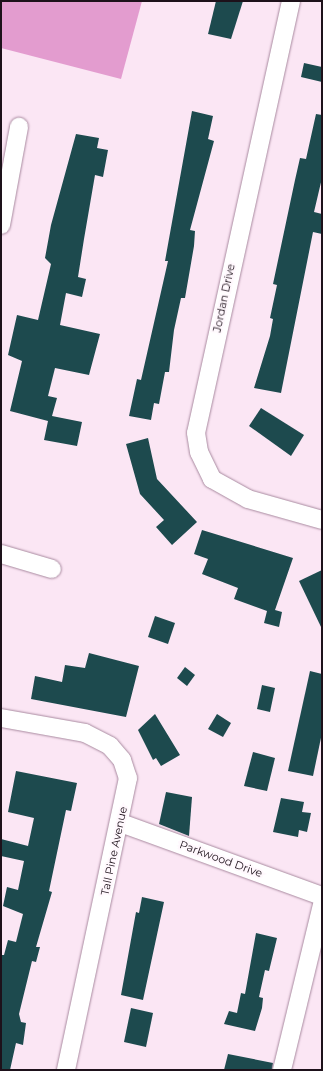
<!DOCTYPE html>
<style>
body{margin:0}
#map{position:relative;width:323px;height:1071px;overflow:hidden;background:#fbe6f4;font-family:Montserrat,sans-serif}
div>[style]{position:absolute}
.forest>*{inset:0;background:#e39ccf}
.building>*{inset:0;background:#1d4a4e}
.roads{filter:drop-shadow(0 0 1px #a98aa0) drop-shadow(0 0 1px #a98aa0)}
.minor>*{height:18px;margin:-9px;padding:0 9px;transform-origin:9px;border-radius:9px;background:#fff}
span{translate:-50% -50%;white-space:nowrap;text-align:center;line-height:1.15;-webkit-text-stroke:4px #fff8fd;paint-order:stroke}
.street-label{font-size:11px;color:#1d111a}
.frame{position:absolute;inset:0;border:2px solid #1d111a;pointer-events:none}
</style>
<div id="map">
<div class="forest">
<div style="clip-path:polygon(1px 1px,142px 1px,121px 79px,1px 48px)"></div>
</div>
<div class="building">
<div style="clip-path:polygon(216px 1px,243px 1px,231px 39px,208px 34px)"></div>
<div style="clip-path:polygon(304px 63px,322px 67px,322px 82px,301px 77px)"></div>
<div style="clip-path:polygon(192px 111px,213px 116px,208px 139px,214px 141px,190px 230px,195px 231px,194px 246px,185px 298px,181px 298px,174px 330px,169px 372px,165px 372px,159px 404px,154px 403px,151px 420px,129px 416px,137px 379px,141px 380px,168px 261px,165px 261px)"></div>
<div style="clip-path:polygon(316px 114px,322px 115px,322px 178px,314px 212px,322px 214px,322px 234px,313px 232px,281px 393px,254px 388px,270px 336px,273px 319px,270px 318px,277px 285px,273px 284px,295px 180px,300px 158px,306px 159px)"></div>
<div style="clip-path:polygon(76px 134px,99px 138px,97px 148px,108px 150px,103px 177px,95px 175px,84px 239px,78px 277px,86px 279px,82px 297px,66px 293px,60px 325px,100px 334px,89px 375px,55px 368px,48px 396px,57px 398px,52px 416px,82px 422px,77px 446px,44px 440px,48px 421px,10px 411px,22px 361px,8px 355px,17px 315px,38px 320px,51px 264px,45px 258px,51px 225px)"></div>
<div style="clip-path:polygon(261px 408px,304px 435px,291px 456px,249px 426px)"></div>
<div style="clip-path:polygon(148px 438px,157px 479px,197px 522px,172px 545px,156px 527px,164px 520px,140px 494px,126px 444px)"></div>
<div style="clip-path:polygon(202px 530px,293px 558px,275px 610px,282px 612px,279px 627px,264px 623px,267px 611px,234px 599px,238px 588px,202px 574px,208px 559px,194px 554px)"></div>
<div style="clip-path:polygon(322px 570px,322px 629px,299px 581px)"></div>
<div style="clip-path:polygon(155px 616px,175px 623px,168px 644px,148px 637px)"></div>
<div style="clip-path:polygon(89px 653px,139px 666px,126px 717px,31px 699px,35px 676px,62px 682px,65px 665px,85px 668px)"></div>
<div style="clip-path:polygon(185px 667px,195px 675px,187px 686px,177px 678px)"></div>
<div style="clip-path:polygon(310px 671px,322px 674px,322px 733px,313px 776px,288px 771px)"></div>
<div style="clip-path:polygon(262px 685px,275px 688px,270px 712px,257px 709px)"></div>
<div style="clip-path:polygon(155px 714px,180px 755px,161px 766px,156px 758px,153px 760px,138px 730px)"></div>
<div style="clip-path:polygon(217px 714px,231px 723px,223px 737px,208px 729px)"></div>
<div style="clip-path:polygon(253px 752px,275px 758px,267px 791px,244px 786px)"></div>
<div style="clip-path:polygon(16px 771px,77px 783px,71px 811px,66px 810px,49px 891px,52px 892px,36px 947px,40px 947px,36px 962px,32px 961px,19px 1014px,21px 1022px,26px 1023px,23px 1045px,16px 1043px,10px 1070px,1px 1070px,1px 955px,4px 955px,8px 940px,16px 942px,23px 914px,3px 906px,7px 887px,18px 890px,24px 861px,1px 856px,1px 839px,28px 846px,34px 818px,8px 812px)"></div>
<div style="clip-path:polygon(166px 792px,192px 797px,189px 836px,159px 824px)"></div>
<div style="clip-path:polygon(281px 798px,304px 802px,302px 812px,311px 813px,307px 832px,299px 830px,298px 837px,273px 832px)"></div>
<div style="clip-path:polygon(142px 897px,164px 902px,143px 1000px,121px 995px,136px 912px,139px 913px)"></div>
<div style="clip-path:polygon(256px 933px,277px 938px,269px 971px,265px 970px,259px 997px,263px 998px,262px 1008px,255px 1031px,224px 1024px,229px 1011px,237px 1013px,241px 993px,245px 994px)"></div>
<div style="clip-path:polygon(131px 1008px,153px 1013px,146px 1047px,124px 1042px)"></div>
<div style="clip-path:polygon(228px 1054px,273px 1063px,272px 1070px,224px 1070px)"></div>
</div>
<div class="roads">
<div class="minor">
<div style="left:291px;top:1px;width:442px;rotate:102.4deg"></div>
<div style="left:196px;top:433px;width:19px;rotate:81deg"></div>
<div style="left:199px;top:452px;width:30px;rotate:64deg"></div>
<div style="left:212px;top:479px;width:41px;rotate:29.1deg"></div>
<div style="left:248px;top:499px;width:77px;rotate:15.8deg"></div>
<div style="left:1px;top:225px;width:100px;rotate:-79.6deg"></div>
<div style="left:1px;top:554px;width:53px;rotate:16.4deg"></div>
<div style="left:1px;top:718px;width:85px;rotate:10.1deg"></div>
<div style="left:85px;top:733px;width:28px;rotate:27deg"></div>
<div style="left:110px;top:746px;width:18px;rotate:49deg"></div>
<div style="left:122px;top:760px;width:19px;rotate:72deg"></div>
<div style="left:128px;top:778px;width:299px;rotate:102deg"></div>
<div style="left:121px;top:823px;width:214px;rotate:20deg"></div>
<div style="left:282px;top:1070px;width:170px;rotate:-76.4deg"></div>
</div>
</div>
<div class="street-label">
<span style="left:224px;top:298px;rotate:-78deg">Jordan Drive</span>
<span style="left:114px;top:851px;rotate:-78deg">Tall Pine Avenue</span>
<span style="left:221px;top:859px;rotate:20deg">Parkwood Drive</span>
</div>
<div class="frame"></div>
</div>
